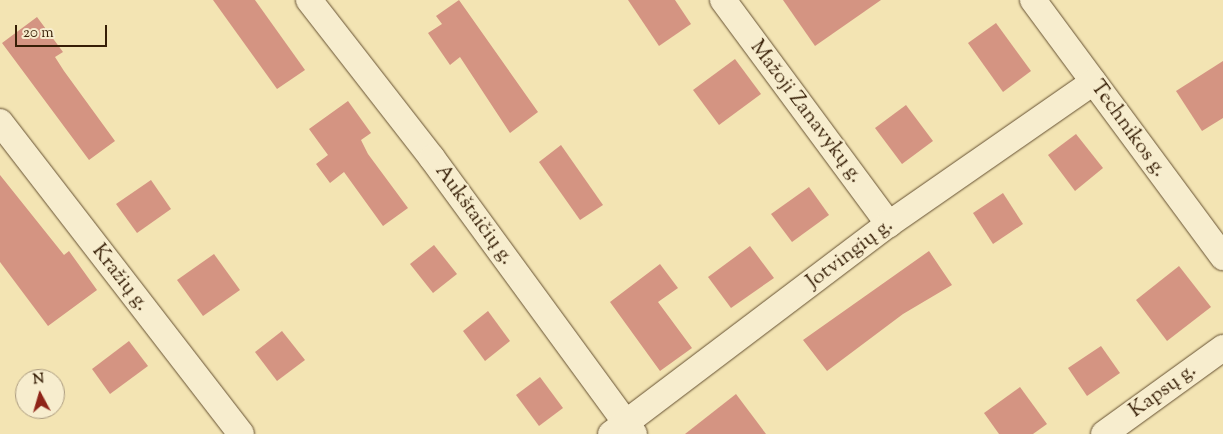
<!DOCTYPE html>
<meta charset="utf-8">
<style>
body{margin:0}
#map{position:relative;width:1223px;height:434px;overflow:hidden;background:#f3e4b3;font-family:"Sorts Mill Goudy",serif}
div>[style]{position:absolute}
.building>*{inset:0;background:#d49482}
.roads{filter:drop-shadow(0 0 1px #655031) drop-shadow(0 0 1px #655031)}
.minor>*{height:26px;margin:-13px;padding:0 13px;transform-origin:13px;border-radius:13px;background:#f7edce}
span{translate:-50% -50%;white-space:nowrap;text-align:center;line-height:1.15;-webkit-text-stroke:4.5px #f7edce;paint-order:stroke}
.street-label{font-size:21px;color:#361e06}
.north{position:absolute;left:15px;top:369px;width:50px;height:50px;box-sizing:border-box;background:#f7edce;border:1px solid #aa9a7e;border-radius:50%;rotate:354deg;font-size:14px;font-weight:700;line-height:20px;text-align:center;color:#361e06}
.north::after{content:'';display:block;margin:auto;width:18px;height:22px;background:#8f2418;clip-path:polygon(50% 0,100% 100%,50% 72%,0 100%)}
.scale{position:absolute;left:15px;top:25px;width:92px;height:22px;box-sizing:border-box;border:2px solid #361e06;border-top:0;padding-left:6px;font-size:15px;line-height:18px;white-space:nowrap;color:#361e06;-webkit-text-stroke:4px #f7edce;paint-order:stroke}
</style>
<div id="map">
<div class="building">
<div style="clip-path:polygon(213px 0,255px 0,305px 70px,277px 89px)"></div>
<div style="clip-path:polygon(459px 0,538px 112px,510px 133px,460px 57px,450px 65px,428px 33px,442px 24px,436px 16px)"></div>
<div style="clip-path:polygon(628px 0,675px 0,691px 24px,659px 46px)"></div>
<div style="clip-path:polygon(783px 0,881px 0,815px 46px)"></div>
<div style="clip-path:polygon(37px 17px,63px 52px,55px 57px,64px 71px,115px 141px,89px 160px,2px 43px)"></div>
<div style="clip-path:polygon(996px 23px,1031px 71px,1003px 92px,968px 43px)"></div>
<div style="clip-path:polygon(735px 59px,761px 94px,719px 125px,693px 90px)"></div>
<div style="clip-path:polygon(1223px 61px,1223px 118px,1202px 131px,1176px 91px)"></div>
<div style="clip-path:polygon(348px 101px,371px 133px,361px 140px,368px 154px,408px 208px,383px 226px,344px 172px,330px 183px,316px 164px,328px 155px,309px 129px)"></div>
<div style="clip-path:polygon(906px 105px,933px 141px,902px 164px,875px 128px)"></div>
<div style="clip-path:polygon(1076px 134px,1103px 168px,1075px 191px,1048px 155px)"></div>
<div style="clip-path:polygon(561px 145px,603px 205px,580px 220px,539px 162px)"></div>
<div style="clip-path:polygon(0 175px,64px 255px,69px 251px,97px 290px,48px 326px,0 262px)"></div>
<div style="clip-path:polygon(151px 180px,171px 209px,137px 233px,116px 204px)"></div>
<div style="clip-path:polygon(809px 187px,829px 215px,792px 242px,771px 214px)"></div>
<div style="clip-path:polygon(1003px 193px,1023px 224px,993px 244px,973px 213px)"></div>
<div style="clip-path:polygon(434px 245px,457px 274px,433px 293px,410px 264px)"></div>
<div style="clip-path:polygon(750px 246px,774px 278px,731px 308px,708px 277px)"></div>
<div style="clip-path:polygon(929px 251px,952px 285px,903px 314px,827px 371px,803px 340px)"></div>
<div style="clip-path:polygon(214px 254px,240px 290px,203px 316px,177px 280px)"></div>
<div style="clip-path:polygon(660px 264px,678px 288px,658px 302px,692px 348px,660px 371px,610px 302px)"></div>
<div style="clip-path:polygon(1179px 266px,1211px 307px,1167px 341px,1136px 300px)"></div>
<div style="clip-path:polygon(488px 311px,510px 341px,485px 361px,463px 331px)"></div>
<div style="clip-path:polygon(282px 331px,305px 360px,277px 381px,255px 352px)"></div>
<div style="clip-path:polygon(129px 341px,148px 366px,110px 394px,92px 369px)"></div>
<div style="clip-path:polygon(1101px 346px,1120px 373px,1087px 396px,1068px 368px)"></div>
<div style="clip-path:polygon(540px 377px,563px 408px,539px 426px,516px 395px)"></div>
<div style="clip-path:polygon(1020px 387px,1047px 424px,1033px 434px,999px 434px,984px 413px)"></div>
<div style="clip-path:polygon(736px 394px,766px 434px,685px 434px)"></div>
</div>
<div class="roads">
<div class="minor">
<div style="left:309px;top:0;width:200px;rotate:52.1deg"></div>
<div style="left:432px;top:158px;width:342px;rotate:53.8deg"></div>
<div style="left:723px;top:0;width:279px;rotate:53.5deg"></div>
<div style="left:1033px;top:0;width:320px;rotate:53.5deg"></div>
<div style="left:0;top:122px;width:394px;rotate:52.3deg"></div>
<div style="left:611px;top:434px;width:348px;rotate:-37.1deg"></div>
<div style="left:889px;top:224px;width:249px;rotate:-34.8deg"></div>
<div style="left:1104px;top:434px;width:147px;rotate:-35.9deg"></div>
</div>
</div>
<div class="street-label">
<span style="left:806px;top:112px;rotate:53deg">Mažoji Zanavykų g.</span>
<span style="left:1128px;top:129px;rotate:54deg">Technikos g.</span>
<span style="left:474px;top:215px;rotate:54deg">Aukštaičių g.</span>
<span style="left:850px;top:254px;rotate:-37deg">Jotvingių g.</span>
<span style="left:120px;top:278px;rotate:52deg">Kražių g.</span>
<span style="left:1163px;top:391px;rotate:-36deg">Kapsų g.</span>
</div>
<div class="north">N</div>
<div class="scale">20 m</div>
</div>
